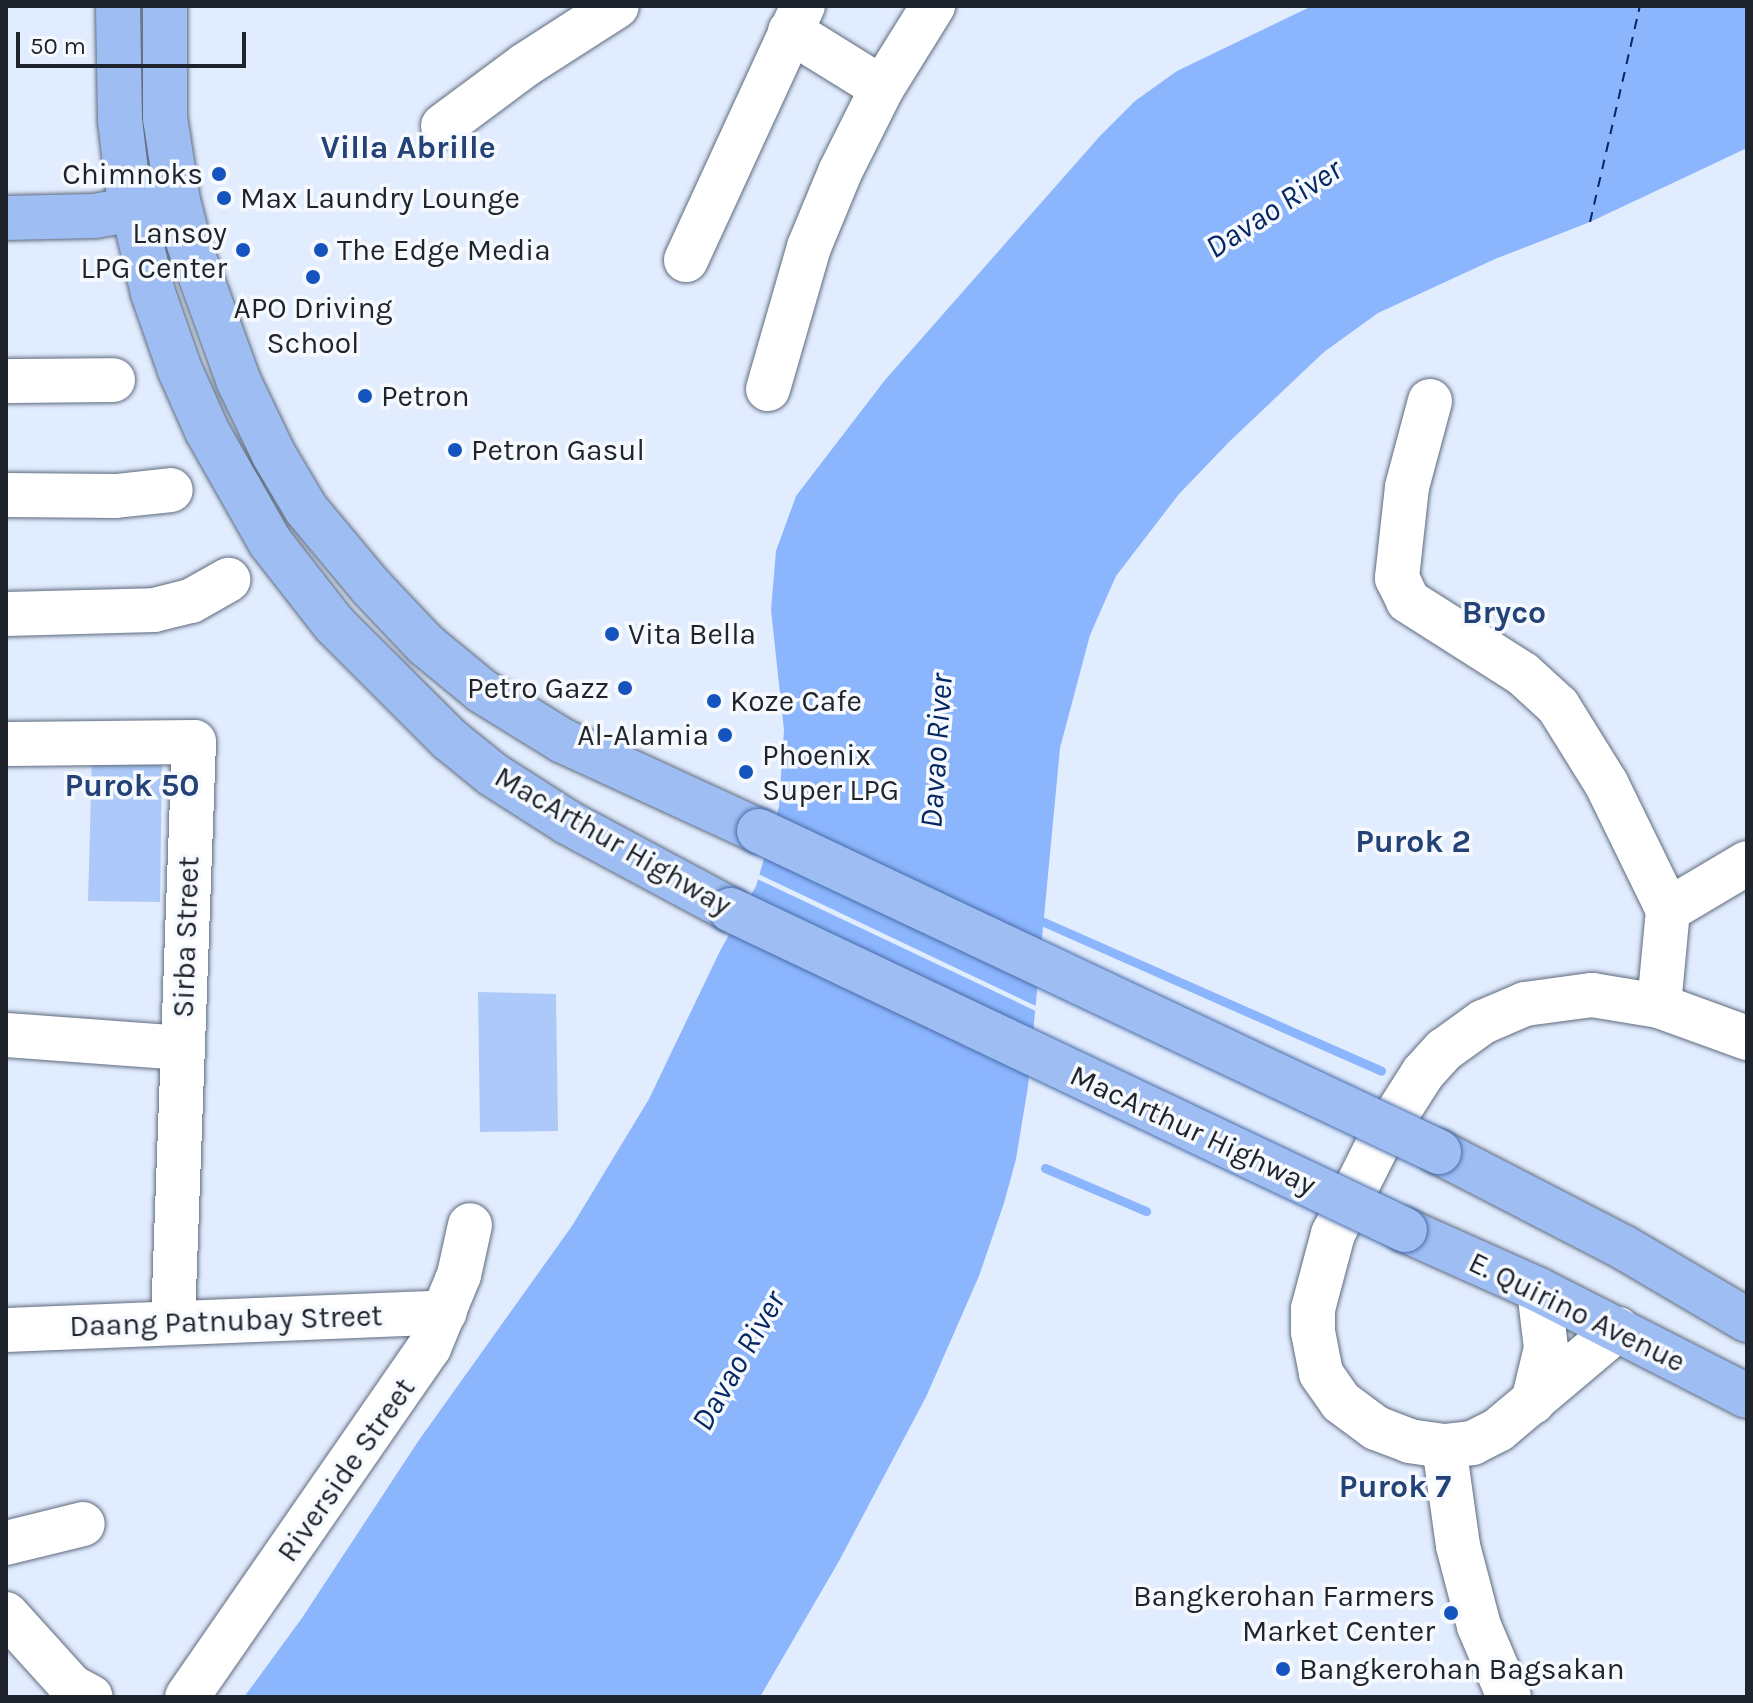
<!DOCTYPE html>
<style>
body{margin:0}
#map{position:relative;width:1753px;height:1703px;overflow:hidden;background:#e1ecfe;font-family:Karla,sans-serif}
div>[style]{position:absolute}
.green>*{inset:0;background:#acc9f9}
.water>*{inset:0;background:#8bb5fd}
.pier>*{inset:0;background:#e1ecfe}
.stream>*{height:9px;margin:-4.5px;padding:0 4.5px;transform-origin:4.5px;border-radius:4.5px;background:#8bb5fd}
.ferry>*{height:2px;margin-top:-1px;transform-origin:0;background:repeating-linear-gradient(90deg,#052764 0 10px,transparent 0 18px)}
.roads{filter:drop-shadow(0 0 2px #5f6b7e) drop-shadow(0 0 2px #5f6b7e)}
.minor>*{height:44px;margin:-22px;padding:0 22px;transform-origin:22px;border-radius:22px;background:#fff}
.major>*{height:44px;margin:-22px;padding:0 22px;transform-origin:22px;border-radius:22px;background:#9ebdf3}
.bridges{filter:drop-shadow(0 0 2px #486ba8) drop-shadow(0 0 2px #486ba8)}
.major-bridge>*{height:44px;margin:-22px;padding:0 22px;transform-origin:22px;border-radius:22px;background:#9ebdf3}
.dots>*{width:22px;height:22px;translate:-50% -50%;box-sizing:border-box;border:4px solid #f6f9fd;border-radius:50%}
span{translate:-50% -50%;white-space:nowrap;text-align:center;line-height:1.15;-webkit-text-stroke:7px #f6f9fd;paint-order:stroke}
.poi-label{font-size:30px;color:#1f242c}
.right{translate:-100% -50%;text-align:right}
.left{translate:0 -50%;text-align:left}
.street-label{font-size:30px;color:#1f242c}
.neighbourhood-label{font-size:32px;color:#234278;font-weight:700}
.water-label{font-size:32px;color:#052764;font-style:italic}
.frame{position:absolute;inset:0;border:8px solid #1f242c;pointer-events:none}
.scale{position:absolute;left:16px;top:32px;width:230px;height:36px;box-sizing:border-box;border:4px solid #1f242c;border-top:0;padding-left:10px;font-size:24px;line-height:28px;white-space:nowrap;color:#1f242c;-webkit-text-stroke:6px #f6f9fd;paint-order:stroke}
</style>
<div id="map">
<div class="green">
<div style="clip-path:polygon(92px 757px,162px 758px,160px 902px,88px 901px)"></div>
<div style="clip-path:polygon(478px 992px,556px 994px,558px 1131px,480px 1132px)"></div>
</div>
<div class="water">
<div style="clip-path:polygon(1312px 6px,1747px 6px,1747px 148px,1590px 222px,1495px 259px,1378px 313px,1324px 352px,1231px 440px,1179px 494px,1116px 576px,1090px 635px,1060px 748px,1028px 1086px,1016px 1159px,1004px 1203px,979px 1276px,926px 1397px,839px 1561px,760px 1697px,244px 1697px,302px 1618px,419px 1440px,572px 1226px,649px 1099px,720px 951px,756px 886px,779px 807px,784px 730px,771px 610px,776px 551px,796px 496px,885px 380px,1100px 136px,1135px 101px,1177px 71px)"></div>
</div>
<div class="pier">
<div style="clip-path:polygon(756px 873px,1040px 1008px,1040px 1013px,755px 878px)"></div>
</div>
<div class="stream">
<div style="left:1037px;top:919px;width:376px;rotate:23.8deg"></div>
<div style="left:1045px;top:1168px;width:110px;rotate:23.1deg"></div>
</div>
<div class="ferry">
<div style="left:1590px;top:222px;width:222px;rotate:-77deg"></div>
</div>
<div class="roads">
<div class="minor">
<div style="left:790px;top:31px;width:108px;rotate:31.8deg"></div>
<div style="left:443px;top:126px;width:102px;rotate:-36.6deg"></div>
<div style="left:525px;top:65px;width:109px;rotate:-32.7deg"></div>
<div style="left:686px;top:260px;width:280px;rotate:-65.3deg"></div>
<div style="left:6px;top:381px;width:107px;rotate:-0.5deg"></div>
<div style="left:768px;top:389px;width:148px;rotate:-73.9deg"></div>
<div style="left:809px;top:247px;width:81px;rotate:-67.5deg"></div>
<div style="left:840px;top:172px;width:94px;rotate:-63.4deg"></div>
<div style="left:882px;top:88px;width:97px;rotate:-58.1deg"></div>
<div style="left:1430px;top:401px;width:89px;rotate:105deg"></div>
<div style="left:1407px;top:487px;width:92px;rotate:96.3deg"></div>
<div style="left:1397px;top:578px;width:25px;rotate:64deg"></div>
<div style="left:1408px;top:601px;width:136px;rotate:32.4deg"></div>
<div style="left:1523px;top:674px;width:47px;rotate:42.4deg"></div>
<div style="left:1558px;top:706px;width:91px;rotate:58.1deg"></div>
<div style="left:1606px;top:783px;width:141px;rotate:64deg"></div>
<div style="left:1668px;top:910px;width:96px;rotate:95.4deg"></div>
<div style="left:6px;top:495px;width:110px;rotate:0.5deg"></div>
<div style="left:116px;top:496px;width:55px;rotate:-6.2deg"></div>
<div style="left:6px;top:614px;width:148px;rotate:-1.5deg"></div>
<div style="left:154px;top:610px;width:38px;rotate:-14deg"></div>
<div style="left:191px;top:601px;width:43px;rotate:-29.6deg"></div>
<div style="left:6px;top:744px;width:188px;rotate:-0.6deg"></div>
<div style="left:194px;top:742px;width:579px;rotate:92.08deg"></div>
<div style="left:1668px;top:910px;width:92px;rotate:-30.7deg"></div>
<div style="left:6px;top:1035px;width:176px;rotate:4.2deg"></div>
<div style="left:1618px;top:1329px;width:157px;rotate:139.9deg"></div>
<div style="left:1498px;top:1430px;width:28px;rotate:153deg"></div>
<div style="left:1473px;top:1443px;width:29px;rotate:174deg"></div>
<div style="left:1444px;top:1446px;width:34px;rotate:-172deg"></div>
<div style="left:1410px;top:1441px;width:36px;rotate:-159deg"></div>
<div style="left:1376px;top:1428px;width:44px;rotate:-143.4deg"></div>
<div style="left:1341px;top:1402px;width:35px;rotate:-125deg"></div>
<div style="left:1321px;top:1373px;width:42px;rotate:-101deg"></div>
<div style="left:1313px;top:1332px;width:23px;rotate:-90deg"></div>
<div style="left:1313px;top:1309px;width:78px;rotate:-75.1deg"></div>
<div style="left:1333px;top:1234px;width:103px;rotate:-63.4deg"></div>
<div style="left:1379px;top:1142px;width:82px;rotate:-57.5deg"></div>
<div style="left:1423px;top:1073px;width:31px;rotate:-48deg"></div>
<div style="left:1444px;top:1050px;width:48px;rotate:-35.7deg"></div>
<div style="left:1483px;top:1022px;width:46px;rotate:-23.2deg"></div>
<div style="left:1525px;top:1004px;width:68px;rotate:-7.7deg"></div>
<div style="left:1592px;top:995px;width:68px;rotate:9.3deg"></div>
<div style="left:1659px;top:1006px;width:94px;rotate:20deg"></div>
<div style="left:6px;top:1330px;width:439px;rotate:-2.3deg"></div>
<div style="left:1533px;top:1402px;width:56px;rotate:-76.5deg"></div>
<div style="left:1546px;top:1348px;width:58px;rotate:-96.9deg"></div>
<div style="left:1444px;top:1446px;width:101px;rotate:82deg"></div>
<div style="left:1458px;top:1546px;width:83px;rotate:75.3deg"></div>
<div style="left:1479px;top:1626px;width:77px;rotate:67.1deg"></div>
<div style="left:6px;top:1543px;width:79px;rotate:-13.9deg"></div>
<div style="left:6px;top:1614px;width:98px;rotate:47.9deg"></div>
<div style="left:72px;top:1687px;width:21px;rotate:28deg"></div>
<div style="left:187px;top:1697px;width:425px;rotate:-55.3deg"></div>
<div style="left:429px;top:1348px;width:79px;rotate:-67.7deg"></div>
<div style="left:459px;top:1275px;width:51px;rotate:-77.6deg"></div>
</div>
<div class="major">
<div style="left:118px;top:6px;width:114px;rotate:89deg"></div>
<div style="left:120px;top:120px;width:68px;rotate:83.3deg"></div>
<div style="left:128px;top:188px;width:108px;rotate:76.6deg"></div>
<div style="left:153px;top:293px;width:82px;rotate:70.7deg"></div>
<div style="left:180px;top:370px;width:67px;rotate:66.1deg"></div>
<div style="left:207px;top:431px;width:128px;rotate:60.4deg"></div>
<div style="left:270px;top:542px;width:104px;rotate:52deg"></div>
<div style="left:334px;top:624px;width:163px;rotate:45deg"></div>
<div style="left:449px;top:739px;width:55px;rotate:39.1deg"></div>
<div style="left:492px;top:774px;width:89px;rotate:32.6deg"></div>
<div style="left:567px;top:822px;width:186px;rotate:28.2deg"></div>
<div style="left:165px;top:6px;width:112px;rotate:90deg"></div>
<div style="left:165px;top:118px;width:84px;rotate:81.1deg"></div>
<div style="left:178px;top:201px;width:44px;rotate:75.7deg"></div>
<div style="left:189px;top:244px;width:147px;rotate:70.1deg"></div>
<div style="left:239px;top:382px;width:81px;rotate:64.4deg"></div>
<div style="left:274px;top:455px;width:63px;rotate:59.3deg"></div>
<div style="left:306px;top:509px;width:102px;rotate:50.2deg"></div>
<div style="left:371px;top:587px;width:80px;rotate:46.5deg"></div>
<div style="left:426px;top:645px;width:72px;rotate:39.4deg"></div>
<div style="left:482px;top:691px;width:95px;rotate:31.7deg"></div>
<div style="left:563px;top:741px;width:216px;rotate:24.7deg"></div>
<div style="left:6px;top:218px;width:88px;rotate:-1.3deg"></div>
<div style="left:94px;top:216px;width:66px;rotate:-9.6deg"></div>
<div style="left:1439px;top:1152px;width:207px;rotate:27.3deg"></div>
<div style="left:1623px;top:1247px;width:144px;rotate:30.5deg"></div>
<div style="left:1405px;top:1230px;width:147px;rotate:24.1deg"></div>
<div style="left:1539px;top:1290px;width:233px;rotate:27deg"></div>
</div>
</div>
<div class="bridges">
<div class="major-bridge">
<div style="left:759px;top:831px;width:752px;rotate:25.27deg"></div>
<div style="left:731px;top:910px;width:746px;rotate:25.4deg"></div>
</div>
</div>
<div class="dots">
<div style="left:219px;top:174px;background:#1553bf"></div>
<div style="left:224px;top:198px;background:#1553bf"></div>
<div style="left:243px;top:250px;background:#1553bf"></div>
<div style="left:321px;top:250px;background:#1553bf"></div>
<div style="left:313px;top:277px;background:#1553bf"></div>
<div style="left:365px;top:396px;background:#1553bf"></div>
<div style="left:455px;top:450px;background:#1553bf"></div>
<div style="left:612px;top:634px;background:#1553bf"></div>
<div style="left:625px;top:688px;background:#1553bf"></div>
<div style="left:714px;top:701px;background:#1553bf"></div>
<div style="left:725px;top:735px;background:#1553bf"></div>
<div style="left:746px;top:772px;background:#1553bf"></div>
<div style="left:1451px;top:1613px;background:#1553bf"></div>
<div style="left:1283px;top:1669px;background:#1553bf"></div>
</div>
<div class="poi-label">
<span class="right" style="left:203px;top:174px">Chimnoks</span>
<span class="left" style="left:240px;top:198px">Max Laundry Lounge</span>
<span class="right" style="left:227px;top:250px">Lansoy<br>LPG Center</span>
<span class="left" style="left:337px;top:250px">The Edge Media</span>
<span style="left:313px;top:325px">APO Driving<br>School</span>
<span class="left" style="left:381px;top:396px">Petron</span>
<span class="left" style="left:471px;top:450px">Petron Gasul</span>
<span class="left" style="left:628px;top:634px">Vita Bella</span>
<span class="right" style="left:609px;top:688px">Petro Gazz</span>
<span class="left" style="left:730px;top:701px">Koze Cafe</span>
<span class="right" style="left:709px;top:735px">Al-Alamia</span>
<span class="left" style="left:762px;top:772px">Phoenix<br>Super LPG</span>
<span class="right" style="left:1435px;top:1613px">Bangkerohan Farmers<br>Market Center</span>
<span class="left" style="left:1299px;top:1669px">Bangkerohan Bagsakan</span>
</div>
<div class="street-label">
<span style="left:613px;top:841px;rotate:30deg">MacArthur Highway</span>
<span style="left:186px;top:937px;rotate:-88deg">Sirba Street</span>
<span style="left:1193px;top:1130px;rotate:25deg">MacArthur Highway</span>
<span style="left:1577px;top:1312px;rotate:26deg">E. Quirino Avenue</span>
<span style="left:226px;top:1321px;rotate:-2deg">Daang Patnubay Street</span>
<span style="left:346px;top:1470px;rotate:-55deg">Riverside Street</span>
</div>
<div class="neighbourhood-label">
<span style="left:408px;top:148px">Villa Abrille</span>
<span style="left:1504px;top:613px">Bryco</span>
<span style="left:132px;top:786px">Purok 50</span>
<span style="left:1413px;top:842px">Purok 2</span>
<span style="left:1395px;top:1487px">Purok 7</span>
</div>
<div class="water-label">
<span style="left:1274px;top:209px;rotate:-33deg">Davao River</span>
<span style="left:937px;top:751px;rotate:-86deg">Davao River</span>
<span style="left:739px;top:1361px;rotate:-60deg">Davao River</span>
</div>
<div class="frame"></div>
<div class="scale">50 m</div>
</div>
